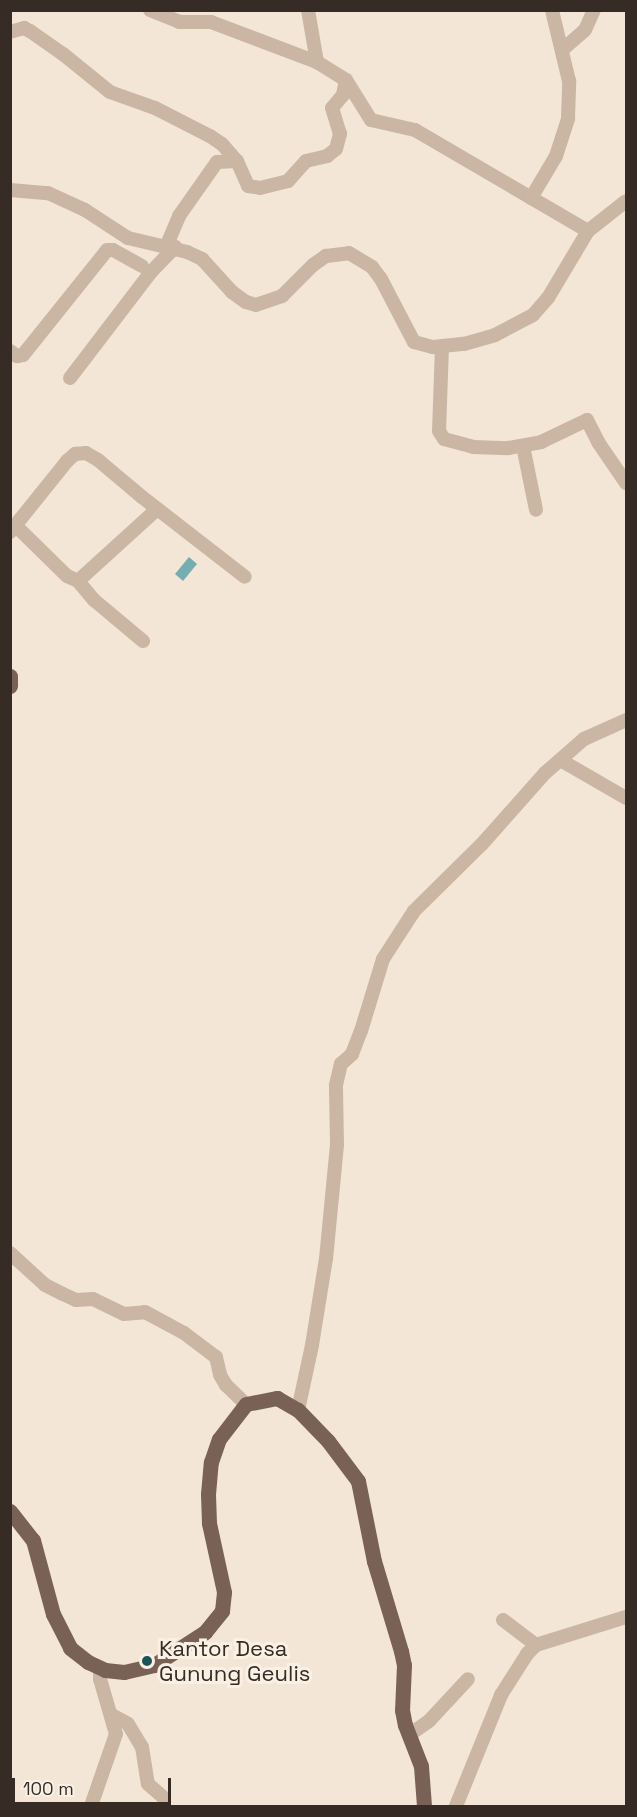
<!DOCTYPE html>
<style>
body{margin:0}
#map{position:relative;width:637px;height:1817px;overflow:hidden;background:#f3e6d7;font-family:"Space Grotesk",sans-serif}
div>[style]{position:absolute}
.water>*{inset:0;background:#75aeb1}
.minor>*{height:14px;margin:-7px;padding:0 7px;transform-origin:7px;border-radius:7px;background:#cbb6a3}
.major>*{height:15px;margin:-7.5px;padding:0 7.5px;transform-origin:7.5px;border-radius:7.5px;background:#796255}
.dots>*{width:16px;height:16px;translate:-50% -50%;box-sizing:border-box;border:3px solid #faf0e4;border-radius:50%}
span{translate:-50% -50%;white-space:nowrap;text-align:center;line-height:1.15;-webkit-text-stroke:6px #faf0e4;paint-order:stroke}
.poi-label{font-size:22px;color:#362b25}
.left{translate:0 -50%;text-align:left}
.frame{position:absolute;inset:0;border:12px solid #362b25;pointer-events:none}
.scale{position:absolute;left:12px;top:1778px;width:159px;height:27px;box-sizing:border-box;border:3px solid #362b25;border-top:0;padding-left:8px;font-size:18px;line-height:21px;white-space:nowrap;color:#362b25;-webkit-text-stroke:4px #faf0e4;paint-order:stroke}
</style>
<div id="map">
<div class="water">
<div style="clip-path:polygon(189px 557px,197px 564px,183px 581px,175px 574px)"></div>
</div>
<div class="minor">
<div style="left:150px;top:10px;width:31px;rotate:22deg"></div>
<div style="left:179px;top:22px;width:32px"></div>
<div style="left:211px;top:22px;width:113px;rotate:20.7deg"></div>
<div style="left:317px;top:62px;width:34px;rotate:32deg"></div>
<div style="left:346px;top:80px;width:47px;rotate:58deg"></div>
<div style="left:371px;top:120px;width:45px;rotate:12.8deg"></div>
<div style="left:415px;top:130px;width:200px;rotate:30.3deg"></div>
<div style="left:308px;top:10px;width:53px;rotate:80.2deg"></div>
<div style="left:10px;top:32px;width:15px;rotate:-16deg"></div>
<div style="left:24px;top:28px;width:7px;rotate:27deg"></div>
<div style="left:30px;top:31px;width:40px;rotate:34.9deg"></div>
<div style="left:63px;top:54px;width:60px;rotate:39deg"></div>
<div style="left:110px;top:92px;width:48px;rotate:19.6deg"></div>
<div style="left:155px;top:108px;width:62px;rotate:27deg"></div>
<div style="left:210px;top:136px;width:14px;rotate:34deg"></div>
<div style="left:222px;top:144px;width:23px;rotate:49deg"></div>
<div style="left:562px;top:50px;width:30px;rotate:-41deg"></div>
<div style="left:585px;top:30px;width:22px;rotate:-66deg"></div>
<div style="left:10px;top:190px;width:38px;rotate:5deg"></div>
<div style="left:48px;top:193px;width:41px;rotate:24.7deg"></div>
<div style="left:85px;top:210px;width:51px;rotate:33.1deg"></div>
<div style="left:128px;top:238px;width:61px;rotate:13.3deg"></div>
<div style="left:187px;top:252px;width:17px;rotate:25deg"></div>
<div style="left:202px;top:259px;width:45px;rotate:47.7deg"></div>
<div style="left:232px;top:292px;width:17px;rotate:36deg"></div>
<div style="left:246px;top:302px;width:10px;rotate:17deg"></div>
<div style="left:256px;top:305px;width:28px;rotate:-19deg"></div>
<div style="left:282px;top:296px;width:44px;rotate:-45deg"></div>
<div style="left:313px;top:265px;width:16px;rotate:-35deg"></div>
<div style="left:326px;top:256px;width:23px;rotate:-7deg"></div>
<div style="left:349px;top:253px;width:27px;rotate:31deg"></div>
<div style="left:372px;top:267px;width:15px;rotate:53deg"></div>
<div style="left:381px;top:279px;width:71px;rotate:62.4deg"></div>
<div style="left:414px;top:342px;width:20px;rotate:15deg"></div>
<div style="left:433px;top:347px;width:31px;rotate:-6deg"></div>
<div style="left:464px;top:344px;width:32px;rotate:-16deg"></div>
<div style="left:495px;top:335px;width:43px;rotate:-27.8deg"></div>
<div style="left:533px;top:315px;width:23px;rotate:-49deg"></div>
<div style="left:548px;top:298px;width:78px;rotate:-59.2deg"></div>
<div style="left:588px;top:231px;width:48px;rotate:-38.3deg"></div>
<div style="left:531px;top:198px;width:49px;rotate:-59.2deg"></div>
<div style="left:556px;top:156px;width:40px;rotate:-72deg"></div>
<div style="left:568px;top:118px;width:37px;rotate:-88deg"></div>
<div style="left:569px;top:81px;width:73px;rotate:-103.5deg"></div>
<div style="left:166px;top:247px;width:34px;rotate:-67deg"></div>
<div style="left:179px;top:216px;width:66px;rotate:-54.9deg"></div>
<div style="left:217px;top:162px;width:20px;rotate:-3deg"></div>
<div style="left:237px;top:161px;width:27px;rotate:66deg"></div>
<div style="left:248px;top:186px;width:12px;rotate:9deg"></div>
<div style="left:260px;top:188px;width:29px;rotate:-14deg"></div>
<div style="left:288px;top:181px;width:27px;rotate:-48deg"></div>
<div style="left:306px;top:161px;width:22px;rotate:-13deg"></div>
<div style="left:327px;top:156px;width:11px;rotate:-38deg"></div>
<div style="left:336px;top:149px;width:16px;rotate:-75deg"></div>
<div style="left:340px;top:134px;width:27px;rotate:-107deg"></div>
<div style="left:332px;top:108px;width:17px;rotate:-50deg"></div>
<div style="left:343px;top:95px;width:15px;rotate:-79deg"></div>
<div style="left:442px;top:346px;width:85px;rotate:92deg"></div>
<div style="left:439px;top:431px;width:9px;rotate:58deg"></div>
<div style="left:444px;top:439px;width:30px;rotate:15deg"></div>
<div style="left:473px;top:447px;width:35px;rotate:2deg"></div>
<div style="left:508px;top:448px;width:34px;rotate:-10deg"></div>
<div style="left:541px;top:442px;width:51px;rotate:-25.6deg"></div>
<div style="left:587px;top:420px;width:25px;rotate:63deg"></div>
<div style="left:598px;top:442px;width:50px;rotate:55.7deg"></div>
<div style="left:10px;top:351px;width:9px;rotate:36deg"></div>
<div style="left:17px;top:356px;width:6px;rotate:-9deg"></div>
<div style="left:23px;top:355px;width:134px;rotate:-51.3deg"></div>
<div style="left:107px;top:250px;width:6px"></div>
<div style="left:113px;top:250px;width:33px;rotate:29deg"></div>
<div style="left:70px;top:378px;width:133px;rotate:-52.6deg"></div>
<div style="left:151px;top:272px;width:35px;rotate:-46deg"></div>
<div style="left:523px;top:446px;width:65px;rotate:78.5deg"></div>
<div style="left:16px;top:526px;width:71px;rotate:44.4deg"></div>
<div style="left:67px;top:576px;width:12px;rotate:24deg"></div>
<div style="left:78px;top:581px;width:107px;rotate:-42.3deg"></div>
<div style="left:10px;top:532px;width:91px;rotate:-51.2deg"></div>
<div style="left:67px;top:461px;width:11px;rotate:-41deg"></div>
<div style="left:75px;top:454px;width:11px;rotate:-5deg"></div>
<div style="left:86px;top:453px;width:14px;rotate:30deg"></div>
<div style="left:98px;top:460px;width:57px;rotate:40.1deg"></div>
<div style="left:142px;top:497px;width:130px;rotate:37.8deg"></div>
<div style="left:78px;top:581px;width:25px;rotate:50deg"></div>
<div style="left:94px;top:600px;width:64px;rotate:39.9deg"></div>
<div style="left:562px;top:761px;width:74px;rotate:30deg"></div>
<div style="left:10px;top:1253px;width:47px;rotate:42.4deg"></div>
<div style="left:45px;top:1285px;width:20px;rotate:27deg"></div>
<div style="left:63px;top:1294px;width:14px;rotate:25deg"></div>
<div style="left:76px;top:1300px;width:17px;rotate:-3deg"></div>
<div style="left:93px;top:1299px;width:34px;rotate:26deg"></div>
<div style="left:124px;top:1314px;width:21px;rotate:-5deg"></div>
<div style="left:145px;top:1312px;width:44px;rotate:28.3deg"></div>
<div style="left:184px;top:1333px;width:40px;rotate:37deg"></div>
<div style="left:216px;top:1357px;width:18px;rotate:77deg"></div>
<div style="left:220px;top:1375px;width:12px;rotate:59deg"></div>
<div style="left:226px;top:1385px;width:28px;rotate:44deg"></div>
<div style="left:298px;top:1410px;width:66px;rotate:-77.8deg"></div>
<div style="left:312px;top:1345px;width:87px;rotate:-80.8deg"></div>
<div style="left:326px;top:1259px;width:115px;rotate:-84.5deg"></div>
<div style="left:337px;top:1145px;width:60px;rotate:-91deg"></div>
<div style="left:336px;top:1085px;width:22px;rotate:-77deg"></div>
<div style="left:341px;top:1064px;width:15px;rotate:-42deg"></div>
<div style="left:352px;top:1054px;width:25px;rotate:-69deg"></div>
<div style="left:361px;top:1031px;width:75px;rotate:-73deg"></div>
<div style="left:383px;top:959px;width:57px;rotate:-57.1deg"></div>
<div style="left:414px;top:911px;width:95px;rotate:-44.6deg"></div>
<div style="left:482px;top:844px;width:95px;rotate:-48.4deg"></div>
<div style="left:545px;top:773px;width:52px;rotate:-41.1deg"></div>
<div style="left:584px;top:739px;width:46px;rotate:-24.3deg"></div>
<div style="left:503px;top:1620px;width:41px;rotate:37.1deg"></div>
<div style="left:112px;top:1715px;width:18px;rotate:29deg"></div>
<div style="left:128px;top:1724px;width:27px;rotate:59deg"></div>
<div style="left:142px;top:1747px;width:37px;rotate:81deg"></div>
<div style="left:148px;top:1784px;width:21px;rotate:41deg"></div>
<div style="left:409px;top:1735px;width:24px;rotate:-35deg"></div>
<div style="left:429px;top:1721px;width:57px;rotate:-47.1deg"></div>
<div style="left:91px;top:1806px;width:76px;rotate:-70.9deg"></div>
<div style="left:116px;top:1734px;width:57px;rotate:-106.2deg"></div>
<div style="left:100px;top:1679px;width:10px;rotate:-90deg"></div>
<div style="left:456px;top:1806px;width:120px;rotate:-67.9deg"></div>
<div style="left:501px;top:1695px;width:49px;rotate:-57.6deg"></div>
<div style="left:527px;top:1654px;width:13px;rotate:-45deg"></div>
<div style="left:536px;top:1645px;width:94px;rotate:-17.3deg"></div>
</div>
<div class="major">
<div style="left:10px;top:676px;width:10px;rotate:90deg"></div>
<div style="left:10px;top:1511px;width:37px;rotate:52deg"></div>
<div style="left:33px;top:1540px;width:77px;rotate:74.9deg"></div>
<div style="left:53px;top:1614px;width:38px;rotate:63deg"></div>
<div style="left:70px;top:1648px;width:23px;rotate:38deg"></div>
<div style="left:88px;top:1662px;width:19px;rotate:25deg"></div>
<div style="left:105px;top:1670px;width:19px;rotate:6deg"></div>
<div style="left:124px;top:1672px;width:31px;rotate:-13deg"></div>
<div style="left:154px;top:1665px;width:61px;rotate:-32.9deg"></div>
<div style="left:205px;top:1632px;width:27px;rotate:-51deg"></div>
<div style="left:222px;top:1611px;width:19px;rotate:-84deg"></div>
<div style="left:224px;top:1592px;width:71px;rotate:-102.3deg"></div>
<div style="left:209px;top:1523px;width:29px;rotate:-92deg"></div>
<div style="left:208px;top:1494px;width:32px;rotate:-85deg"></div>
<div style="left:211px;top:1462px;width:24px;rotate:-71deg"></div>
<div style="left:219px;top:1439px;width:44px;rotate:-52.4deg"></div>
<div style="left:246px;top:1404px;width:32px;rotate:-11deg"></div>
<div style="left:277px;top:1398px;width:24px;rotate:30deg"></div>
<div style="left:298px;top:1410px;width:43px;rotate:45.9deg"></div>
<div style="left:328px;top:1441px;width:50px;rotate:53.1deg"></div>
<div style="left:358px;top:1481px;width:82px;rotate:78.7deg"></div>
<div style="left:374px;top:1561px;width:94px;rotate:73.3deg"></div>
<div style="left:401px;top:1651px;width:14px;rotate:78deg"></div>
<div style="left:404px;top:1665px;width:45px;rotate:92.5deg"></div>
<div style="left:402px;top:1710px;width:15px;rotate:79deg"></div>
<div style="left:405px;top:1725px;width:44px;rotate:68.7deg"></div>
<div style="left:421px;top:1766px;width:40px;rotate:85.7deg"></div>
</div>
<div class="dots">
<div style="left:147px;top:1661px;background:#19545a"></div>
</div>
<div class="poi-label">
<span class="left" style="left:159px;top:1661px">Kantor Desa<br>Gunung Geulis</span>
</div>
<div class="frame"></div>
<div class="scale">100 m</div>
</div>
